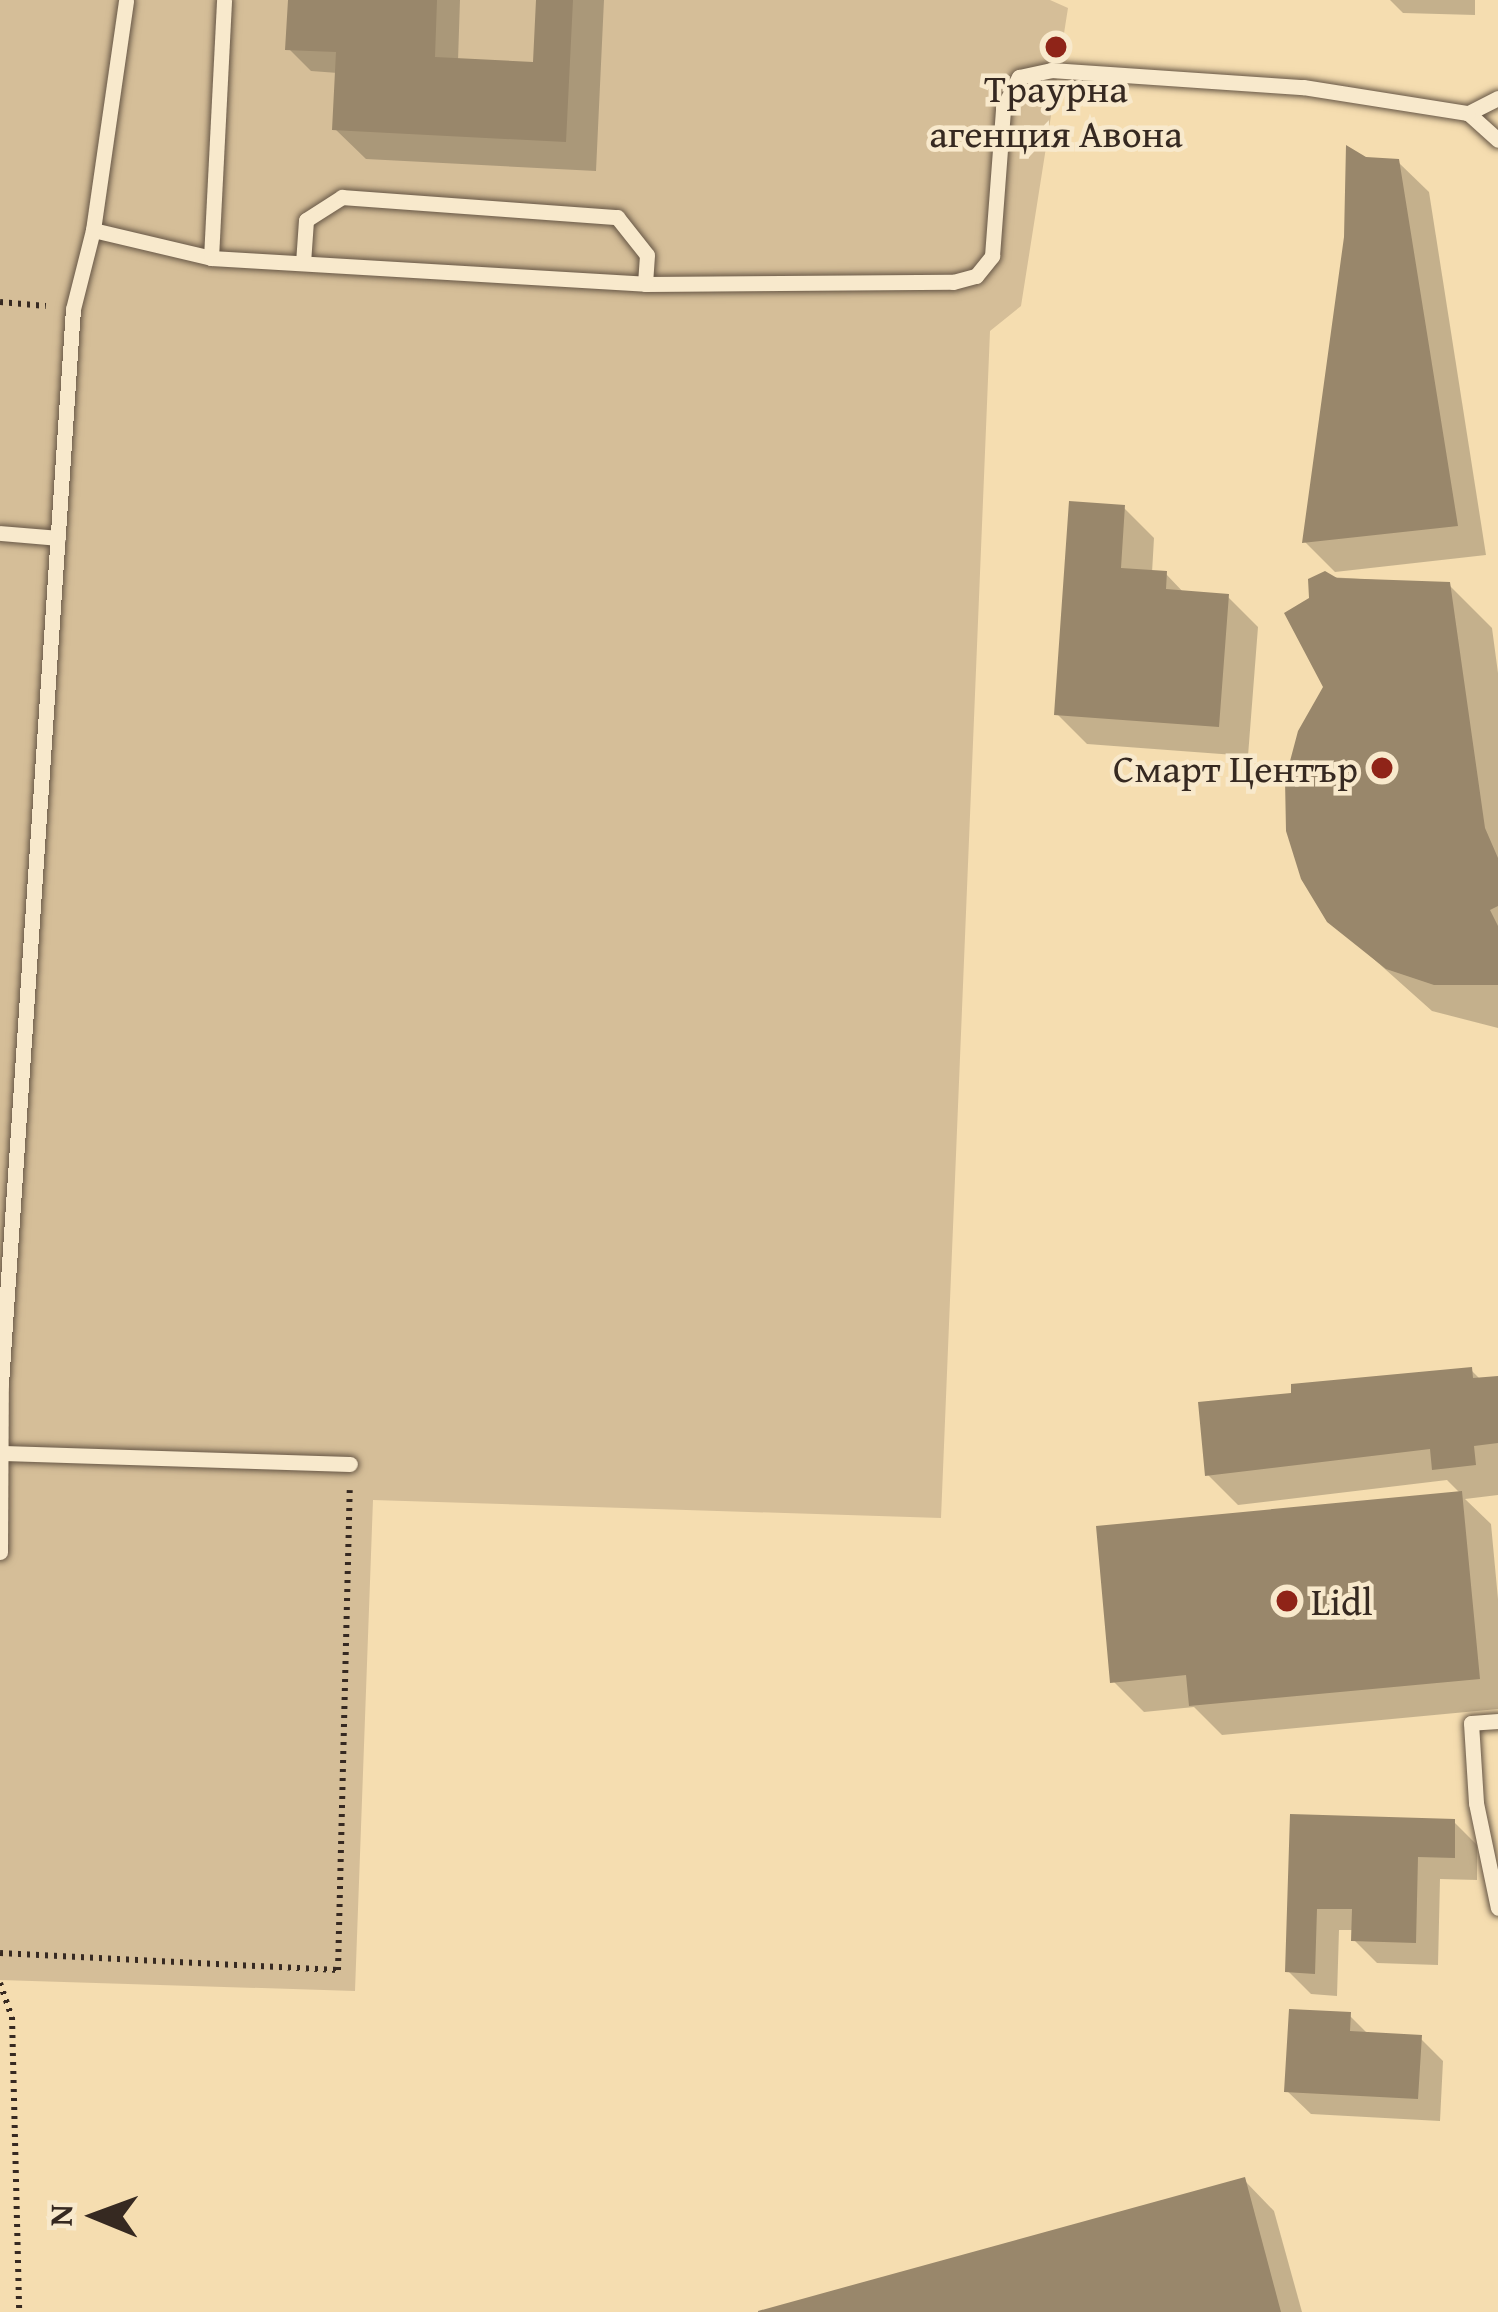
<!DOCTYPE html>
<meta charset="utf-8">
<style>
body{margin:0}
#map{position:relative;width:1498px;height:2312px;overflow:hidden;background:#f5ddb0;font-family:"Gentium Book Plus",serif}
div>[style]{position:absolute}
.green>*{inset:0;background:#d5be98}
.shadow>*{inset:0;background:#0003}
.building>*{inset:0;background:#99876b}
.path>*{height:6px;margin-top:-3px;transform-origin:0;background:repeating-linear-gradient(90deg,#362921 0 3px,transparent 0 9px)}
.roads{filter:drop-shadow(0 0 3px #665645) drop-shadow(0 0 3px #665645)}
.lane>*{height:15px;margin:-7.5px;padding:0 7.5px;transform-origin:7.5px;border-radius:7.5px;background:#f8e9cc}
.dots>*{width:33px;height:33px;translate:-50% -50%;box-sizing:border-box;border:6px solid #f8e9cc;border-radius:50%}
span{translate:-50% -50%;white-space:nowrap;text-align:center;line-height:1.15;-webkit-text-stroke:9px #f8e9cc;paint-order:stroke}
.poi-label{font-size:39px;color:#362921}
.right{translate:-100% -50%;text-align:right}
.left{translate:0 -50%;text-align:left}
.north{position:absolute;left:36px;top:2156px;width:120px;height:120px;-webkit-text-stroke:9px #f8e9cc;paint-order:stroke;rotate:271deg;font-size:33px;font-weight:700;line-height:48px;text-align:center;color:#362921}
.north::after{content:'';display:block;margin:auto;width:42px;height:54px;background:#362921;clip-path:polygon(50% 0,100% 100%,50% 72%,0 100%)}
</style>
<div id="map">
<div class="green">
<div style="clip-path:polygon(0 0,1050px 0,1068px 8px,1021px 306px,990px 331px,941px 1518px,373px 1500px,355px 1991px,0 1980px)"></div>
</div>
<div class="shadow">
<div style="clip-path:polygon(291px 0,460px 0,458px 61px,536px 65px,539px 0,604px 0,596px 171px,366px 159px,335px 129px,338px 73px,311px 71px,288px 48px)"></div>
<div style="clip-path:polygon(1390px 0,1475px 0,1475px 15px,1403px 13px)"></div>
<div style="clip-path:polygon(1365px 160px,1398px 162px,1429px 192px,1486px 555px,1335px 572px,1305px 542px)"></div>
<div style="clip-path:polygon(1124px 508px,1154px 538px,1152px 573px,1166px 574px,1185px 594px,1227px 596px,1258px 627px,1248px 756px,1087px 744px,1057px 714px)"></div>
<div style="clip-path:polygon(1316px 576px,1449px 585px,1492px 628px,1498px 673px,1498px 1028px,1432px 1011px,1330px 920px,1327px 687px,1312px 600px)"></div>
<div style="clip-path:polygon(1471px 1370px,1481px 1380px,1498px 1379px,1498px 1495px,1465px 1499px,1491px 1524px,1498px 1599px,1498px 1709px,1222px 1735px,1194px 1707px,1144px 1712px,1113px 1681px,1461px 1494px,1447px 1480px,1238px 1505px,1208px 1475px,1294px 1396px)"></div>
<div style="clip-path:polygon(1293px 1817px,1454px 1822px,1477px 1845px,1477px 1880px,1440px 1879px,1438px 1965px,1377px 1963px,1354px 1940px,1355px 1930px,1339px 1930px,1337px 1996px,1311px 1994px,1288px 1971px)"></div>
<div style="clip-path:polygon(1349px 2015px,1369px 2035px,1420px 2038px,1443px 2061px,1440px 2121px,1311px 2114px,1287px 2091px)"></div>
<div style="clip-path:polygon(1244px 2180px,1274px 2211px,1302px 2312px,769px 2312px)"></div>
</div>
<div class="building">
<div style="clip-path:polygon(288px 0,437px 0,435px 57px,533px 62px,536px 0,573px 0,566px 142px,332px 130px,336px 52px,285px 50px)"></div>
<div style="clip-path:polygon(1346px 145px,1366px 157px,1399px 159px,1458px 526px,1302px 543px,1344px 237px)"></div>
<div style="clip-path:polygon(1069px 501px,1125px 505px,1121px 568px,1167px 571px,1166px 589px,1229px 594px,1219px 727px,1054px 715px)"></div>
<div style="clip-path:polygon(1325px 571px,1337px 578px,1450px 582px,1485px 828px,1498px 858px,1498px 906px,1490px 910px,1498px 926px,1498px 985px,1434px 985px,1386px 969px,1327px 922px,1301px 879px,1286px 831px,1285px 780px,1298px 731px,1323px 687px,1284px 613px,1309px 598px,1308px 579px)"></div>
<div style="clip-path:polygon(1472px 1367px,1473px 1378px,1498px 1376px,1498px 1443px,1474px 1446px,1476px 1465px,1432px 1470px,1430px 1449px,1205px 1476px,1198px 1402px,1291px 1393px,1291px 1384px)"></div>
<div style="clip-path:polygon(1462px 1491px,1480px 1679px,1189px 1706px,1186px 1675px,1110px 1683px,1096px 1526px)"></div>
<div style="clip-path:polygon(1290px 1814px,1455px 1819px,1455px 1858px,1418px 1857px,1416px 1943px,1351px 1941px,1352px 1909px,1317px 1909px,1315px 1974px,1285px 1972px)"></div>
<div style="clip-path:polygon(1289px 2009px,1351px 2012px,1350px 2031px,1422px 2035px,1418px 2099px,1284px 2092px)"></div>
<div style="clip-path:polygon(1245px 2177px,1281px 2312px,758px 2312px,758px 2311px)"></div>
</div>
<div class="path">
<div style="left:0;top:302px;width:46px;rotate:5deg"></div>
<div style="left:0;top:1953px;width:338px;rotate:2.9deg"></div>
<div style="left:338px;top:1970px;width:480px;rotate:-88.6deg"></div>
<div style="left:0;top:1983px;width:36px;rotate:71deg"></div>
<div style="left:12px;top:2017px;width:295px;rotate:88.6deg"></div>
</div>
<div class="roads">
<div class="lane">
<div style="left:1498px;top:98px;width:34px;rotate:153deg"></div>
<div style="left:1468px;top:113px;width:40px;rotate:42deg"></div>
<div style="left:93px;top:230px;width:121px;rotate:13.3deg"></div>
<div style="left:211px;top:258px;width:435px;rotate:3.4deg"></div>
<div style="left:645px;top:284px;width:308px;rotate:-0.4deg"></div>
<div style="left:953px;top:282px;width:24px;rotate:-15deg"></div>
<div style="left:976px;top:276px;width:26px;rotate:-51deg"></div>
<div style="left:992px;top:256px;width:148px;rotate:-85.7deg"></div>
<div style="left:1003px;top:108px;width:35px;rotate:-63deg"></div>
<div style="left:1019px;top:77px;width:33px;rotate:-12deg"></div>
<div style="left:1051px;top:70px;width:253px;rotate:3.9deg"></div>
<div style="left:1303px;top:87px;width:167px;rotate:9deg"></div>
<div style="left:211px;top:258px;width:258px;rotate:-87.1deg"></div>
<div style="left:303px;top:263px;width:43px;rotate:-86deg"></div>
<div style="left:306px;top:220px;width:43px;rotate:-32.6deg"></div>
<div style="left:342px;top:197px;width:276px;rotate:4.2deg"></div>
<div style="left:617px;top:217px;width:48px;rotate:51.7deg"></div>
<div style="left:647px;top:255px;width:29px;rotate:94deg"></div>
<div style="left:0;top:533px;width:58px;rotate:4.9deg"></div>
<div style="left:3px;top:1453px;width:347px;rotate:1.8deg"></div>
<div style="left:0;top:1552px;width:168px;rotate:-89.7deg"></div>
<div style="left:1px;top:1384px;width:1077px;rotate:-86.17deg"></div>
<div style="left:73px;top:309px;width:81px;rotate:-75.8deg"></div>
<div style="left:93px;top:230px;width:232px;rotate:-81.8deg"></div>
<div style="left:1498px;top:1721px;width:27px;rotate:176deg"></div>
<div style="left:1471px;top:1723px;width:80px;rotate:86.4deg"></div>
<div style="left:1476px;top:1803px;width:107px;rotate:78.2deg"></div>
</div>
</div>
<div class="dots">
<div style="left:1056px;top:47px;background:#8f2418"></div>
<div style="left:1382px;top:768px;background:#8f2418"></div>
<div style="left:1287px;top:1601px;background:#8f2418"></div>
</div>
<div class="poi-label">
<span style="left:1056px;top:111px">Траурна<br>агенция Авона</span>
<span class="right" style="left:1358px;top:768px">Смарт Център</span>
<span class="left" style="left:1311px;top:1601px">Lidl</span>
</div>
<div class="north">N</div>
</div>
